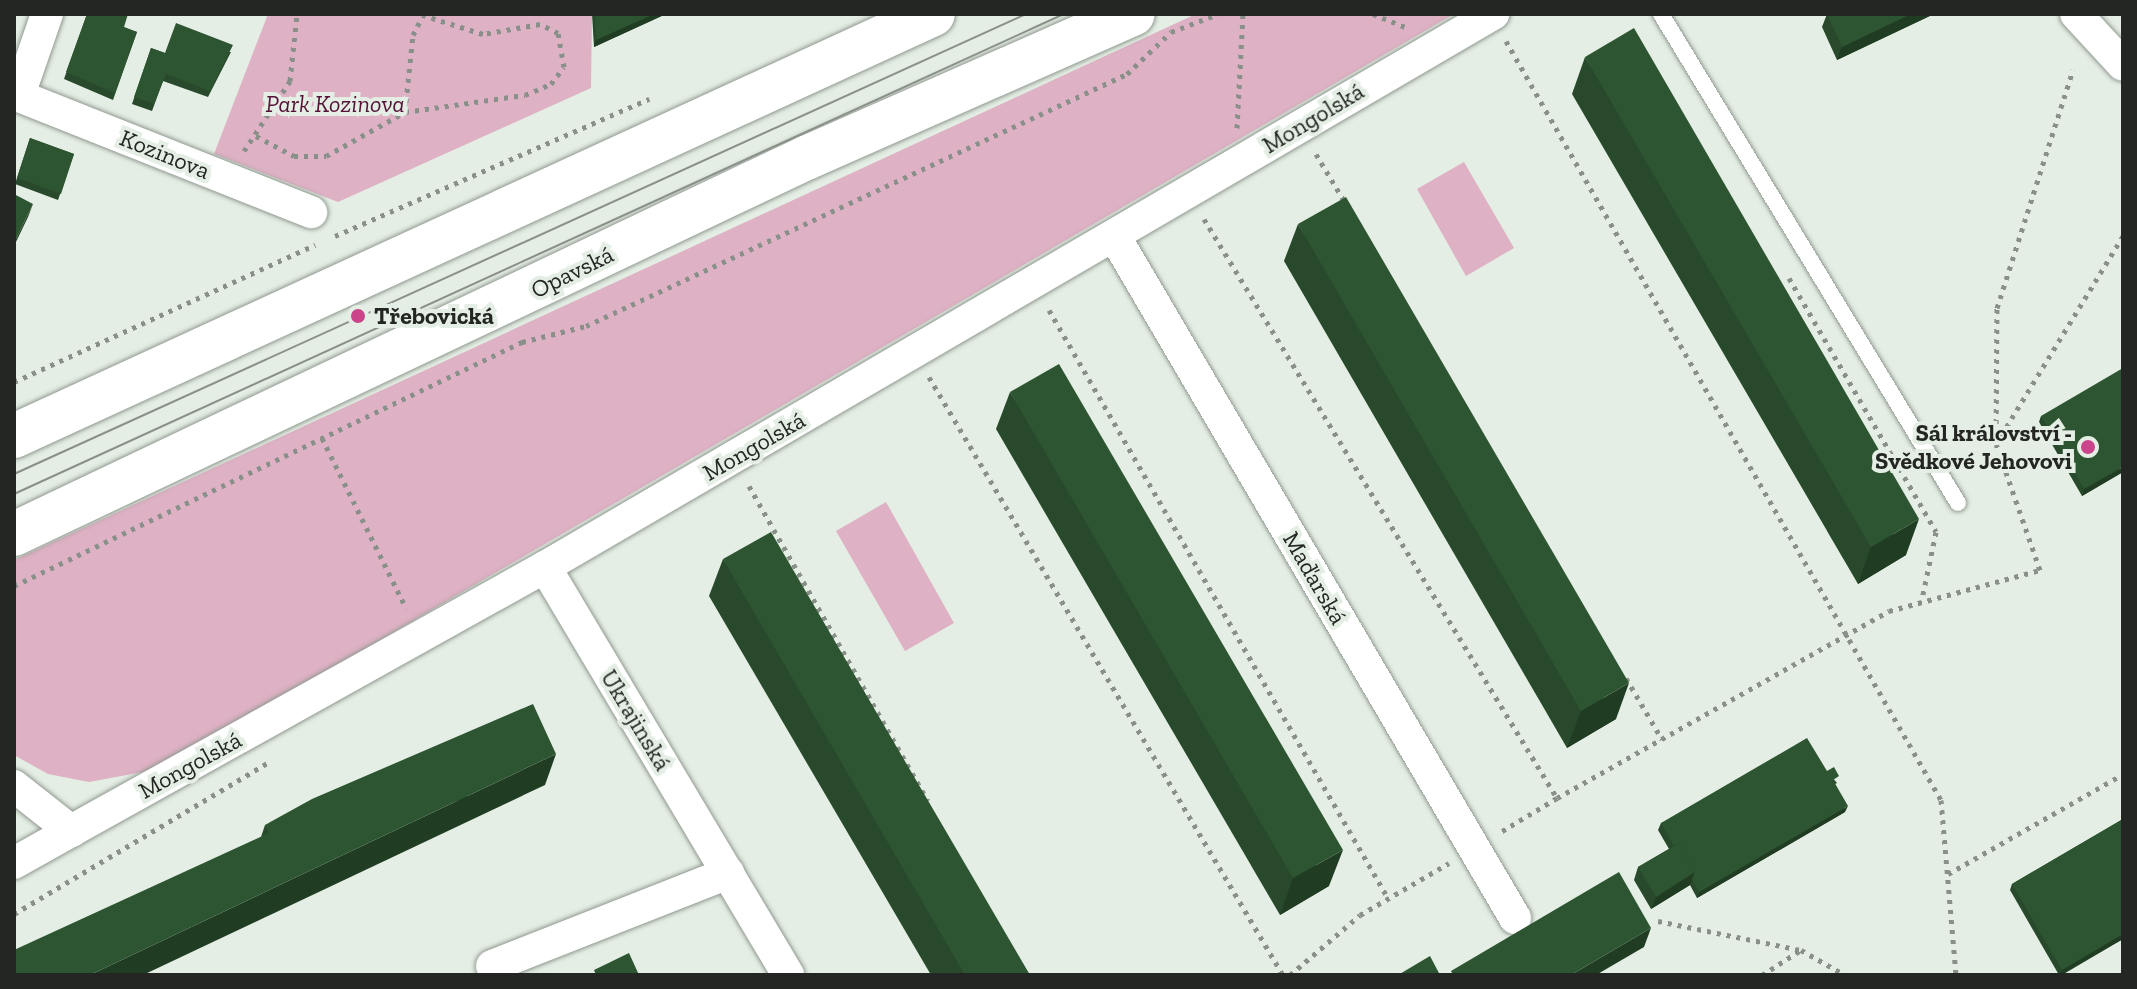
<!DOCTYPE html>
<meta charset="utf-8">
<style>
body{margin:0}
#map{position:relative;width:2137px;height:989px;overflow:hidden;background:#e4eee4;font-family:"Zilla Slab",serif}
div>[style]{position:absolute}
.green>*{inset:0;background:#deb1c4}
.path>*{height:5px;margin-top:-2.5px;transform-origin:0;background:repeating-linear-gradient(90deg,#899089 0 4px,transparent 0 10px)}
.roads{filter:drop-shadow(0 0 2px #909990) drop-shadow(0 0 2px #909990)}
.service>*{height:16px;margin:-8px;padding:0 8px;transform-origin:8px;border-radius:8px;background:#fff}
.minor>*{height:32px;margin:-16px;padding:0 16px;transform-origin:16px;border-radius:16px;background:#fff}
.secondary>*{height:44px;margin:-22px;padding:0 22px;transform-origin:22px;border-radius:22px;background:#fff}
.tram>*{height:2px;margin:-1px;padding:0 1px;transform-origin:1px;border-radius:1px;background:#899089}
.wall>*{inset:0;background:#28492b}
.shaded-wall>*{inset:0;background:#203c23}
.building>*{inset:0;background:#2e5532}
.dots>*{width:22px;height:22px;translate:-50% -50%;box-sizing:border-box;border:4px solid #e4eee4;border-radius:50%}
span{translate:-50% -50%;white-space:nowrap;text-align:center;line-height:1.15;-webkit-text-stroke:8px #e4eee4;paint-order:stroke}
.park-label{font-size:24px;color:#541336;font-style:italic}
.street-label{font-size:24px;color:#232623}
.poi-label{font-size:24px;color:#232623;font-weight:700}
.left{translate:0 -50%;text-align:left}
.right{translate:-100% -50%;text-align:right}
.frame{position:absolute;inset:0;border:16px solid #232623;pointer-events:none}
</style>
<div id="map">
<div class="green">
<div style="clip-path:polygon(268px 14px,592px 14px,591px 88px,338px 202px,214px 154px)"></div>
<div style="clip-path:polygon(1196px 14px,1454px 14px,159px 769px,89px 782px,48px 774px,14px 755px,14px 560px)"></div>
<div style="clip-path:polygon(1464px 162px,1514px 248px,1466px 276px,1417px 189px)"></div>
<div style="clip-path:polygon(886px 502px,954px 623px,905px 651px,836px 531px)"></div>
</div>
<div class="path">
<div style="left:1373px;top:14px;width:35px;rotate:22deg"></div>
<div style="left:1506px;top:41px;width:875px;rotate:60.18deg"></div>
<div style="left:1941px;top:800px;width:176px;rotate:85.1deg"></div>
<div style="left:405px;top:112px;width:77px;rotate:-84.1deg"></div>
<div style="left:413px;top:35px;width:20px;rotate:-63deg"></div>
<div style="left:1237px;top:128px;width:114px;rotate:-87deg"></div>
<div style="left:256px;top:136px;width:43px;rotate:27.8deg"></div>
<div style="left:294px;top:156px;width:32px"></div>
<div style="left:326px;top:156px;width:90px;rotate:-29.1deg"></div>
<div style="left:405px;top:112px;width:121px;rotate:-8.1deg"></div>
<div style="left:525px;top:95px;width:28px;rotate:-23deg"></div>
<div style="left:551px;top:84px;width:21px;rotate:-53deg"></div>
<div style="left:564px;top:67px;width:35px;rotate:-100deg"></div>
<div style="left:558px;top:33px;width:20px;rotate:-153deg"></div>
<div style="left:540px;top:24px;width:58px;rotate:170deg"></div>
<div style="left:483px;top:34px;width:67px;rotate:-162.6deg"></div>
<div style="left:244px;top:151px;width:84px;rotate:-56.7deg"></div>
<div style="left:290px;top:81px;width:67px;rotate:-84deg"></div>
<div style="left:1316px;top:154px;width:58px;rotate:59deg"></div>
<div style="left:1204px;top:219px;width:678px;rotate:58.63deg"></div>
<div style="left:1557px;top:798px;width:68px;rotate:148.9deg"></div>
<div style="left:335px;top:236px;width:343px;rotate:-23.6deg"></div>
<div style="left:1789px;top:278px;width:293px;rotate:59.9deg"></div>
<div style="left:1936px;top:532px;width:68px;rotate:101.8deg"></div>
<div style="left:1049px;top:310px;width:679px;rotate:60.04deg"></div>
<div style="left:929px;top:377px;width:695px;rotate:59.38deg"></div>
<div style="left:14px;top:382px;width:331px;rotate:-24.5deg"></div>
<div style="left:322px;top:438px;width:190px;rotate:63.7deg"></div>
<div style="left:1996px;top:443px;width:135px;rotate:-89.6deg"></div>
<div style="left:1997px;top:308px;width:250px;rotate:-72.3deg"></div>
<div style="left:749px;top:486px;width:362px;rotate:60.4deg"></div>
<div style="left:14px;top:586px;width:564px;rotate:-25.66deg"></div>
<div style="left:522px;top:342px;width:66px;rotate:-14deg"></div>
<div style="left:586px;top:326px;width:597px;rotate:-24.98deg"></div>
<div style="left:1127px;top:74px;width:61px;rotate:-43.7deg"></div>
<div style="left:1171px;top:32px;width:50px;rotate:-21deg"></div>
<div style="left:1626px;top:678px;width:71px;rotate:59.5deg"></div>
<div style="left:1557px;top:798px;width:381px;rotate:-29.4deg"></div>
<div style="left:1889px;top:611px;width:156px;rotate:-15.2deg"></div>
<div style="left:2040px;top:570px;width:133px;rotate:-109.2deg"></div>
<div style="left:1996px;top:444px;width:244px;rotate:-58.6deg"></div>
<div style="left:1948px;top:874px;width:202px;rotate:-29.7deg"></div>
<div style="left:14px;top:914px;width:295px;rotate:-30.8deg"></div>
<div style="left:1658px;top:921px;width:146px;rotate:11.5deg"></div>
<div style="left:1801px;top:950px;width:51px;rotate:29.6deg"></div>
<div style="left:1290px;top:975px;width:92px;rotate:-40.6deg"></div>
<div style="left:1360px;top:915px;width:103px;rotate:-30.3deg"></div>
<div style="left:1762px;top:975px;width:46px;rotate:-32.7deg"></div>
</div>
<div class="roads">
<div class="service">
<div style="left:1661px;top:14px;width:572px;rotate:58.73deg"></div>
</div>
<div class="minor">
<div style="left:2076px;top:14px;width:69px;rotate:47.3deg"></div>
<div style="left:14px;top:94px;width:320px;rotate:21.7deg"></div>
<div style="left:19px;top:95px;width:86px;rotate:-70.9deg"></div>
<div style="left:1115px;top:237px;width:790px;rotate:59.57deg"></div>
<div style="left:545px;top:567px;width:475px;rotate:59.2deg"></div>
<div style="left:14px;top:786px;width:73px;rotate:38.3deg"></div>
<div style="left:71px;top:831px;width:543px;rotate:-29.12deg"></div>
<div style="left:545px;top:567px;width:1098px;rotate:-30.26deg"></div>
<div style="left:14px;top:863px;width:65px;rotate:-29.3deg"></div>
<div style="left:492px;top:966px;width:254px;rotate:-21.5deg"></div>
</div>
<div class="secondary">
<div style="left:14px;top:436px;width:1011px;rotate:-24.66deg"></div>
<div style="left:14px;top:534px;width:877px;rotate:-25.4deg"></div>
<div style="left:806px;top:158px;width:357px;rotate:-23.8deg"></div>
</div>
</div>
<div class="tram">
<div style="left:14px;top:474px;width:1112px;rotate:-24.44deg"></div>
<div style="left:14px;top:494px;width:1155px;rotate:-24.57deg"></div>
</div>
<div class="wall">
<div style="clip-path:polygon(87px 14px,137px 32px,113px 100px,64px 79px)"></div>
<div style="clip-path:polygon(592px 14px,666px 14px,594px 47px)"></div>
<div style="clip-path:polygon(1827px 14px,1934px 14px,1837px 60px,1822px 27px)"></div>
<div style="clip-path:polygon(151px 48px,165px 53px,231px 52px,208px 97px,163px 81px,152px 111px,132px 104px)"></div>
<div style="clip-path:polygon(1585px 57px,1906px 555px,1858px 584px,1572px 94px)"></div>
<div style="clip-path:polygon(30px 138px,74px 154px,58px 200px,15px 184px)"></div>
<div style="clip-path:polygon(1298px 224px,1616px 719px,1567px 748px,1284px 261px)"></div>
<div style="clip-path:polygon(1010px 392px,1329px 886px,1280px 915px,996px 429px)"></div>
<div style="clip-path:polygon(2041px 416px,2123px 472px,2082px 496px,2039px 422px)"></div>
<div style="clip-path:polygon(723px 559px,1030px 975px,931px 975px,709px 596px)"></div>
<div style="clip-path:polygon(1827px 771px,1837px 783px,1835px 784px,1845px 812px,1697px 898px,1690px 885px,1651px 909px,1634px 880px,1638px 867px,1669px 849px,1658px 830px,1661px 823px)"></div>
<div style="clip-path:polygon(545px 785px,261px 837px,265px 825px)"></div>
<div style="clip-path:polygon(2123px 819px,2123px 939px,2062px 975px,2059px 975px,2010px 890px,2012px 884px)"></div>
</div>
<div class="shaded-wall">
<div style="clip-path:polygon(654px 14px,666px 14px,594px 47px,596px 40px)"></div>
<div style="clip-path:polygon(1911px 14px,1934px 14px,1837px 60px,1842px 47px)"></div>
<div style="clip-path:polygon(33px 204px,28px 217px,14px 246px,14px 243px)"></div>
<div style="clip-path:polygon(2123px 467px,2123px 472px,2082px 496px,2084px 489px)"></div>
<div style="clip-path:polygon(1919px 519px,1906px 555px,1858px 584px,1871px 547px)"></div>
<div style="clip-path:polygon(1629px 683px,1616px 719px,1567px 748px,1581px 711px)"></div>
<div style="clip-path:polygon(556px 754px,545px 785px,143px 975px,90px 975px)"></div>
<div style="clip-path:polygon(1848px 806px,1845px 812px,1697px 898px,1699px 892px)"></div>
<div style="clip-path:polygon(1343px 850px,1329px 886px,1280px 915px,1293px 878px)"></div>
<div style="clip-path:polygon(1695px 872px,1690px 885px,1651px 909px,1656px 897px)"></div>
<div style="clip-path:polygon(1651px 928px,1644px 947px,1596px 975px,1571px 975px)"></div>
<div style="clip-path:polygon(2123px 934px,2123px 939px,2060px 975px,2062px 970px)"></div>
</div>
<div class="building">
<div style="clip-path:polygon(87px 14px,128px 14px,124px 27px,137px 32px,115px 93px,66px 72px)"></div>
<div style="clip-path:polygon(595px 14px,654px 14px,596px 40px)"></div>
<div style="clip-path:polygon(1827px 14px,1911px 14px,1842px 47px)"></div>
<div style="clip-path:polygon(176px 23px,233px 45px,210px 91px,166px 74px,154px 104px,134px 97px,151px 48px,165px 53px)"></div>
<div style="clip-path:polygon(1634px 28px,1919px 519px,1871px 547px,1585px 57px)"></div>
<div style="clip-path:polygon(30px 138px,74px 154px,61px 194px,17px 178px)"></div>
<div style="clip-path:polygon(14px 194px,33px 204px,14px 243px)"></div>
<div style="clip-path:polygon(1346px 197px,1629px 683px,1581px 711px,1298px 224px)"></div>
<div style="clip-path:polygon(1059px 364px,1343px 850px,1293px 878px,1010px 392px)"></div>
<div style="clip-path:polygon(2123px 368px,2123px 467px,2084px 489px,2041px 416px)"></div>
<div style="clip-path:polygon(771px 532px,1030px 975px,965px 975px,723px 559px)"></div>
<div style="clip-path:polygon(533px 704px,556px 754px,90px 975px,14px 975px,14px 950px,269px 833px,265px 825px,312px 799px)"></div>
<div style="clip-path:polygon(1807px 738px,1827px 771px,1834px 767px,1839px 776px,1833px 780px,1848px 806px,1699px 892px,1692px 879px,1695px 872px,1679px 843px,1674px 846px,1661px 823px)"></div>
<div style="clip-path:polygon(2123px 819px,2123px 934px,2062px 970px,2012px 884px)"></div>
<div style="clip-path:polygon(1679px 843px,1695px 872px,1656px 897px,1638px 867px)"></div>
<div style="clip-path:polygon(1619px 872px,1651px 928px,1571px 975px,1453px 975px,1451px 971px)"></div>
<div style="clip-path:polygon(629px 953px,639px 975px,596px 975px,594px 970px)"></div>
<div style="clip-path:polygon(1430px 956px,1440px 975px,1398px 975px)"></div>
</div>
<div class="dots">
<div style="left:358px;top:316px;background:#ca458a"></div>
<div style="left:2088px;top:447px;background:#ca458a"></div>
</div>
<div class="park-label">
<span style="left:335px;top:104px">Park Kozinova</span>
</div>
<div class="street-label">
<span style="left:1313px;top:118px;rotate:-31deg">Mongolská</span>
<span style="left:165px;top:154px;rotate:22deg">Kozinova</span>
<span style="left:572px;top:272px;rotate:-26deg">Opavská</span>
<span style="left:754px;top:446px;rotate:-30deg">Mongolská</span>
<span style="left:1315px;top:578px;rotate:60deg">Maďarská</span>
<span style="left:636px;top:720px;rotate:59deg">Ukrajinská</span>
<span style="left:190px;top:765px;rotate:-29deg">Mongolská</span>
</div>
<div class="poi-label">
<span class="left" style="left:374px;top:316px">Třebovická</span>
<span class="right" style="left:2072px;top:447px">Sál království -<br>Svědkové Jehovovi</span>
</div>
<div class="frame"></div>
</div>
